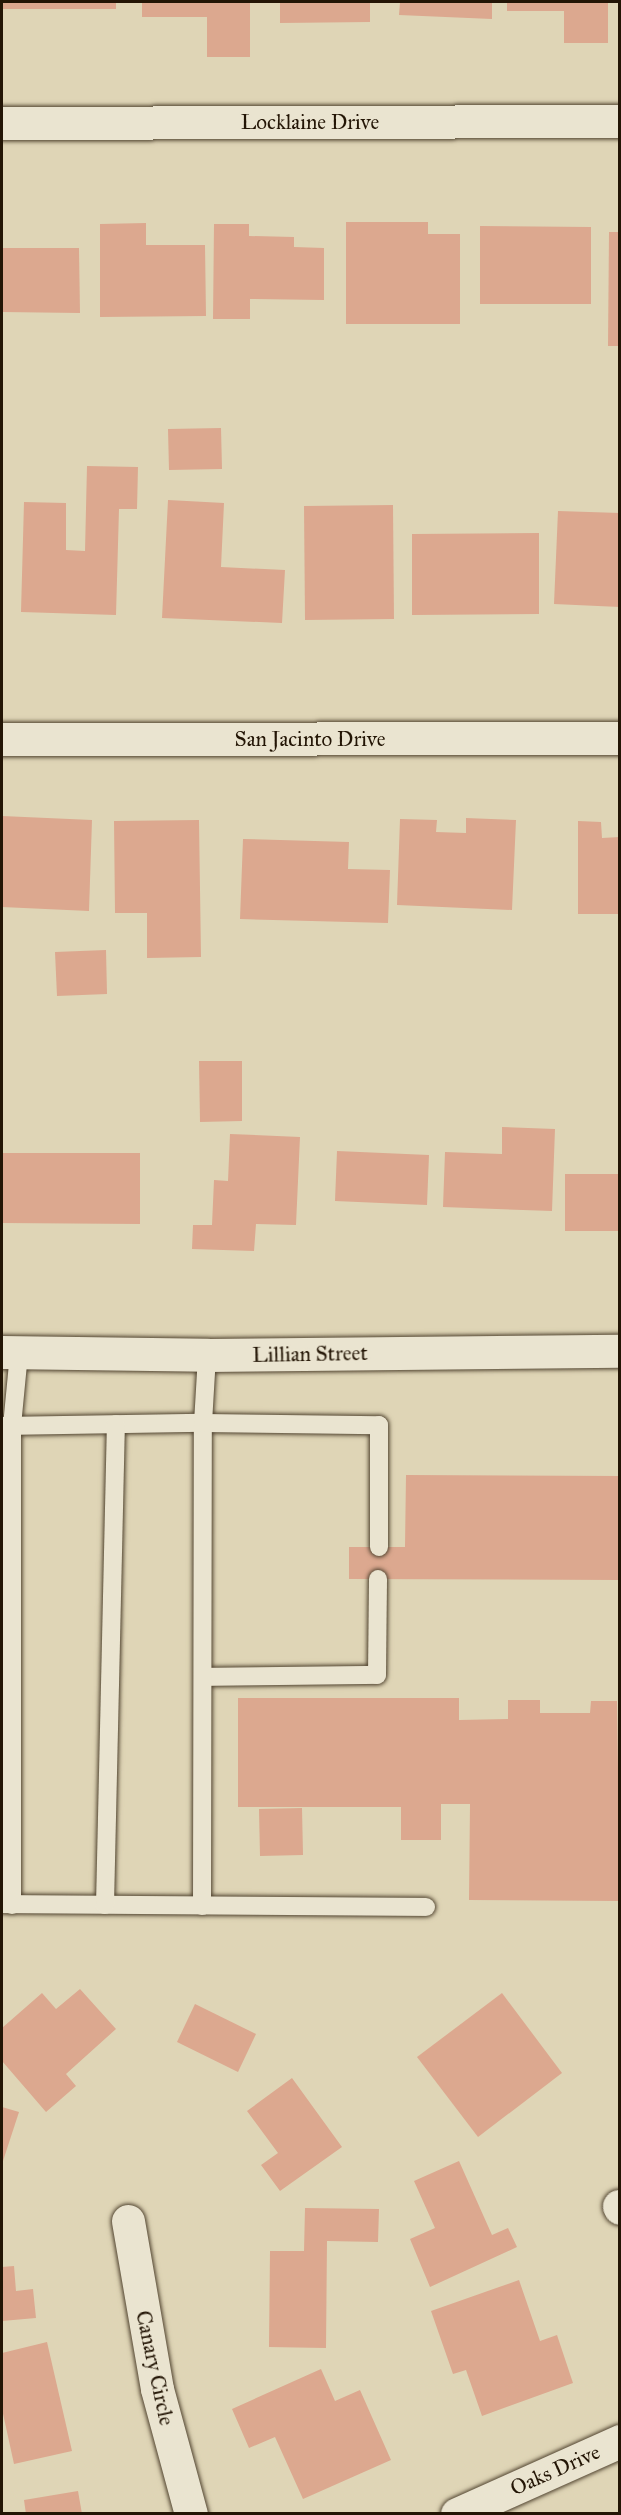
<!DOCTYPE html>
<style>
body{margin:0}
#map{position:relative;width:621px;height:2515px;overflow:hidden;background:#dfd5b6;font-family:"IM FELL Great Primer",serif}
div>[style]{position:absolute}
.building>*{inset:0;background:#dca88f}
.roads{filter:drop-shadow(0 0 2px #524531) drop-shadow(0 0 2px #524531)}
.lane>*{height:18px;margin:-9px;padding:0 9px;transform-origin:9px;border-radius:9px;background:#eae4d0}
.street>*{height:33px;margin:-16.5px;padding:0 16.5px;transform-origin:16.5px;border-radius:16.5px;background:#eae4d0}
.secondary>*{height:33px;margin:-16.5px;padding:0 16.5px;transform-origin:16.5px;border-radius:16.5px;background:#eae4d0}
span{translate:-50% -50%;white-space:nowrap;text-align:center;line-height:1.15;-webkit-text-stroke:4.5px #eae4d0;paint-order:stroke}
.street-label{font-size:21px;color:#231505}
.frame{position:absolute;inset:0;border:3px solid #231505;pointer-events:none}
</style>
<div id="map">
<div class="building">
<div style="clip-path:polygon(2px 2px,116px 2px,116px 9px,2px 9px)"></div>
<div style="clip-path:polygon(142px 2px,250px 2px,250px 57px,207px 57px,207px 17px,142px 17px)"></div>
<div style="clip-path:polygon(280px 2px,370px 2px,370px 22px,280px 23px)"></div>
<div style="clip-path:polygon(400px 2px,492px 2px,492px 19px,399px 15px)"></div>
<div style="clip-path:polygon(507px 2px,608px 2px,608px 43px,564px 43px,564px 11px,507px 11px)"></div>
<div style="clip-path:polygon(346px 222px,428px 222px,428px 234px,460px 234px,460px 324px,346px 324px)"></div>
<div style="clip-path:polygon(146px 223px,146px 245px,205px 245px,206px 316px,100px 317px,100px 224px)"></div>
<div style="clip-path:polygon(214px 224px,249px 224px,249px 236px,294px 237px,294px 247px,324px 248px,324px 300px,250px 299px,250px 319px,213px 319px)"></div>
<div style="clip-path:polygon(480px 226px,591px 227px,591px 304px,480px 304px)"></div>
<div style="clip-path:polygon(609px 232px,620px 232px,620px 346px,608px 346px)"></div>
<div style="clip-path:polygon(2px 248px,79px 248px,80px 313px,2px 312px)"></div>
<div style="clip-path:polygon(221px 428px,222px 469px,169px 470px,168px 429px)"></div>
<div style="clip-path:polygon(87px 466px,138px 467px,137px 509px,119px 509px,116px 615px,21px 612px,24px 502px,66px 503px,66px 550px,85px 551px)"></div>
<div style="clip-path:polygon(168px 500px,224px 503px,221px 567px,285px 570px,282px 623px,162px 618px)"></div>
<div style="clip-path:polygon(393px 505px,394px 619px,305px 620px,304px 506px)"></div>
<div style="clip-path:polygon(558px 511px,620px 513px,620px 607px,554px 604px)"></div>
<div style="clip-path:polygon(539px 533px,539px 614px,412px 615px,412px 534px)"></div>
<div style="clip-path:polygon(2px 816px,92px 820px,89px 911px,2px 907px)"></div>
<div style="clip-path:polygon(466px 818px,516px 820px,512px 910px,397px 905px,400px 819px,437px 820px,436px 832px,466px 833px)"></div>
<div style="clip-path:polygon(199px 820px,201px 957px,147px 958px,147px 913px,115px 913px,114px 821px)"></div>
<div style="clip-path:polygon(578px 821px,601px 822px,602px 838px,620px 837px,620px 914px,578px 914px)"></div>
<div style="clip-path:polygon(243px 839px,349px 842px,348px 869px,390px 870px,388px 923px,240px 919px)"></div>
<div style="clip-path:polygon(106px 950px,107px 994px,57px 996px,55px 952px)"></div>
<div style="clip-path:polygon(199px 1061px,242px 1061px,242px 1121px,200px 1122px)"></div>
<div style="clip-path:polygon(502px 1127px,555px 1129px,552px 1211px,443px 1207px,445px 1152px,502px 1154px)"></div>
<div style="clip-path:polygon(230px 1134px,300px 1137px,296px 1225px,256px 1224px,254px 1251px,192px 1249px,193px 1225px,212px 1225px,214px 1180px,228px 1181px)"></div>
<div style="clip-path:polygon(337px 1151px,429px 1155px,427px 1205px,335px 1201px)"></div>
<div style="clip-path:polygon(2px 1153px,140px 1153px,140px 1224px,2px 1223px)"></div>
<div style="clip-path:polygon(565px 1174px,620px 1174px,620px 1231px,565px 1231px)"></div>
<div style="clip-path:polygon(406px 1475px,620px 1476px,620px 1580px,349px 1579px,349px 1547px,405px 1547px)"></div>
<div style="clip-path:polygon(238px 1698px,459px 1698px,459px 1720px,508px 1719px,508px 1700px,540px 1700px,540px 1713px,590px 1713px,591px 1701px,617px 1701px,620px 1901px,469px 1900px,470px 1804px,441px 1804px,441px 1840px,401px 1840px,401px 1807px,238px 1807px)"></div>
<div style="clip-path:polygon(302px 1808px,303px 1855px,260px 1856px,259px 1809px)"></div>
<div style="clip-path:polygon(80px 1989px,116px 2029px,66px 2074px,76px 2086px,46px 2112px,2px 2061px,2px 2028px,42px 1993px,56px 2009px)"></div>
<div style="clip-path:polygon(502px 1993px,562px 2073px,478px 2137px,417px 2057px)"></div>
<div style="clip-path:polygon(195px 2004px,256px 2034px,238px 2072px,177px 2042px)"></div>
<div style="clip-path:polygon(292px 2078px,342px 2147px,280px 2191px,261px 2165px,278px 2153px,247px 2111px)"></div>
<div style="clip-path:polygon(2px 2107px,19px 2112px,2px 2164px)"></div>
<div style="clip-path:polygon(459px 2161px,492px 2235px,508px 2228px,517px 2247px,430px 2287px,410px 2239px,435px 2228px,414px 2181px)"></div>
<div style="clip-path:polygon(305px 2208px,379px 2209px,378px 2242px,327px 2241px,326px 2348px,269px 2347px,270px 2251px,304px 2251px)"></div>
<div style="clip-path:polygon(14px 2266px,16px 2291px,33px 2289px,36px 2318px,2px 2321px,2px 2267px)"></div>
<div style="clip-path:polygon(519px 2280px,540px 2341px,557px 2335px,573px 2383px,482px 2416px,466px 2370px,453px 2374px,431px 2311px)"></div>
<div style="clip-path:polygon(47px 2342px,72px 2451px,14px 2464px,2px 2409px,2px 2353px)"></div>
<div style="clip-path:polygon(321px 2369px,335px 2401px,360px 2390px,391px 2460px,303px 2499px,275px 2437px,249px 2448px,232px 2409px)"></div>
<div style="clip-path:polygon(78px 2491px,82px 2514px,26px 2514px,24px 2500px)"></div>
</div>
<div class="roads">
<div class="lane">
<div style="left:2px;top:1426px;width:201px;rotate:-0.9deg"></div>
<div style="left:203px;top:1423px;width:176px;rotate:0.7deg"></div>
<div style="left:379px;top:1425px;width:122px;rotate:90deg"></div>
<div style="left:203px;top:1677px;width:174px;rotate:-0.7deg"></div>
<div style="left:377px;top:1675px;width:96px;rotate:-89.4deg"></div>
<div style="left:2px;top:1904px;width:424px;rotate:0.4deg"></div>
<div style="left:12px;top:1905px;width:479px;rotate:-90deg"></div>
<div style="left:12px;top:1426px;width:73px;rotate:-84.5deg"></div>
<div style="left:105px;top:1905px;width:481px;rotate:-88.7deg"></div>
<div style="left:202px;top:1906px;width:483px;rotate:-89.9deg"></div>
<div style="left:203px;top:1423px;width:68px;rotate:-86.6deg"></div>
</div>
<div class="street">
<div style="left:2px;top:123px;width:618px;rotate:-0.19deg"></div>
<div style="left:2px;top:739px;width:618px;rotate:-0.09deg"></div>
<div style="left:2px;top:1352px;width:205px;rotate:0.8deg"></div>
<div style="left:207px;top:1355px;width:413px;rotate:-0.6deg"></div>
<div style="left:619px;top:2206px;width:2px;rotate:63deg"></div>
<div style="left:128px;top:2221px;width:170px;rotate:80.2deg"></div>
<div style="left:157px;top:2389px;width:130px;rotate:74.8deg"></div>
</div>
<div class="secondary">
<div style="left:457px;top:2514px;width:179px;rotate:-24.1deg"></div>
</div>
</div>
<div class="street-label">
<span style="left:310px;top:122px">Locklaine Drive</span>
<span style="left:310px;top:739px">San Jacinto Drive</span>
<span style="left:310px;top:1354px;rotate:-1deg">Lillian Street</span>
<span style="left:155px;top:2368px;rotate:78deg">Canary Circle</span>
<span style="left:555px;top:2470px;rotate:-24deg">Oaks Drive</span>
</div>
<div class="frame"></div>
</div>
